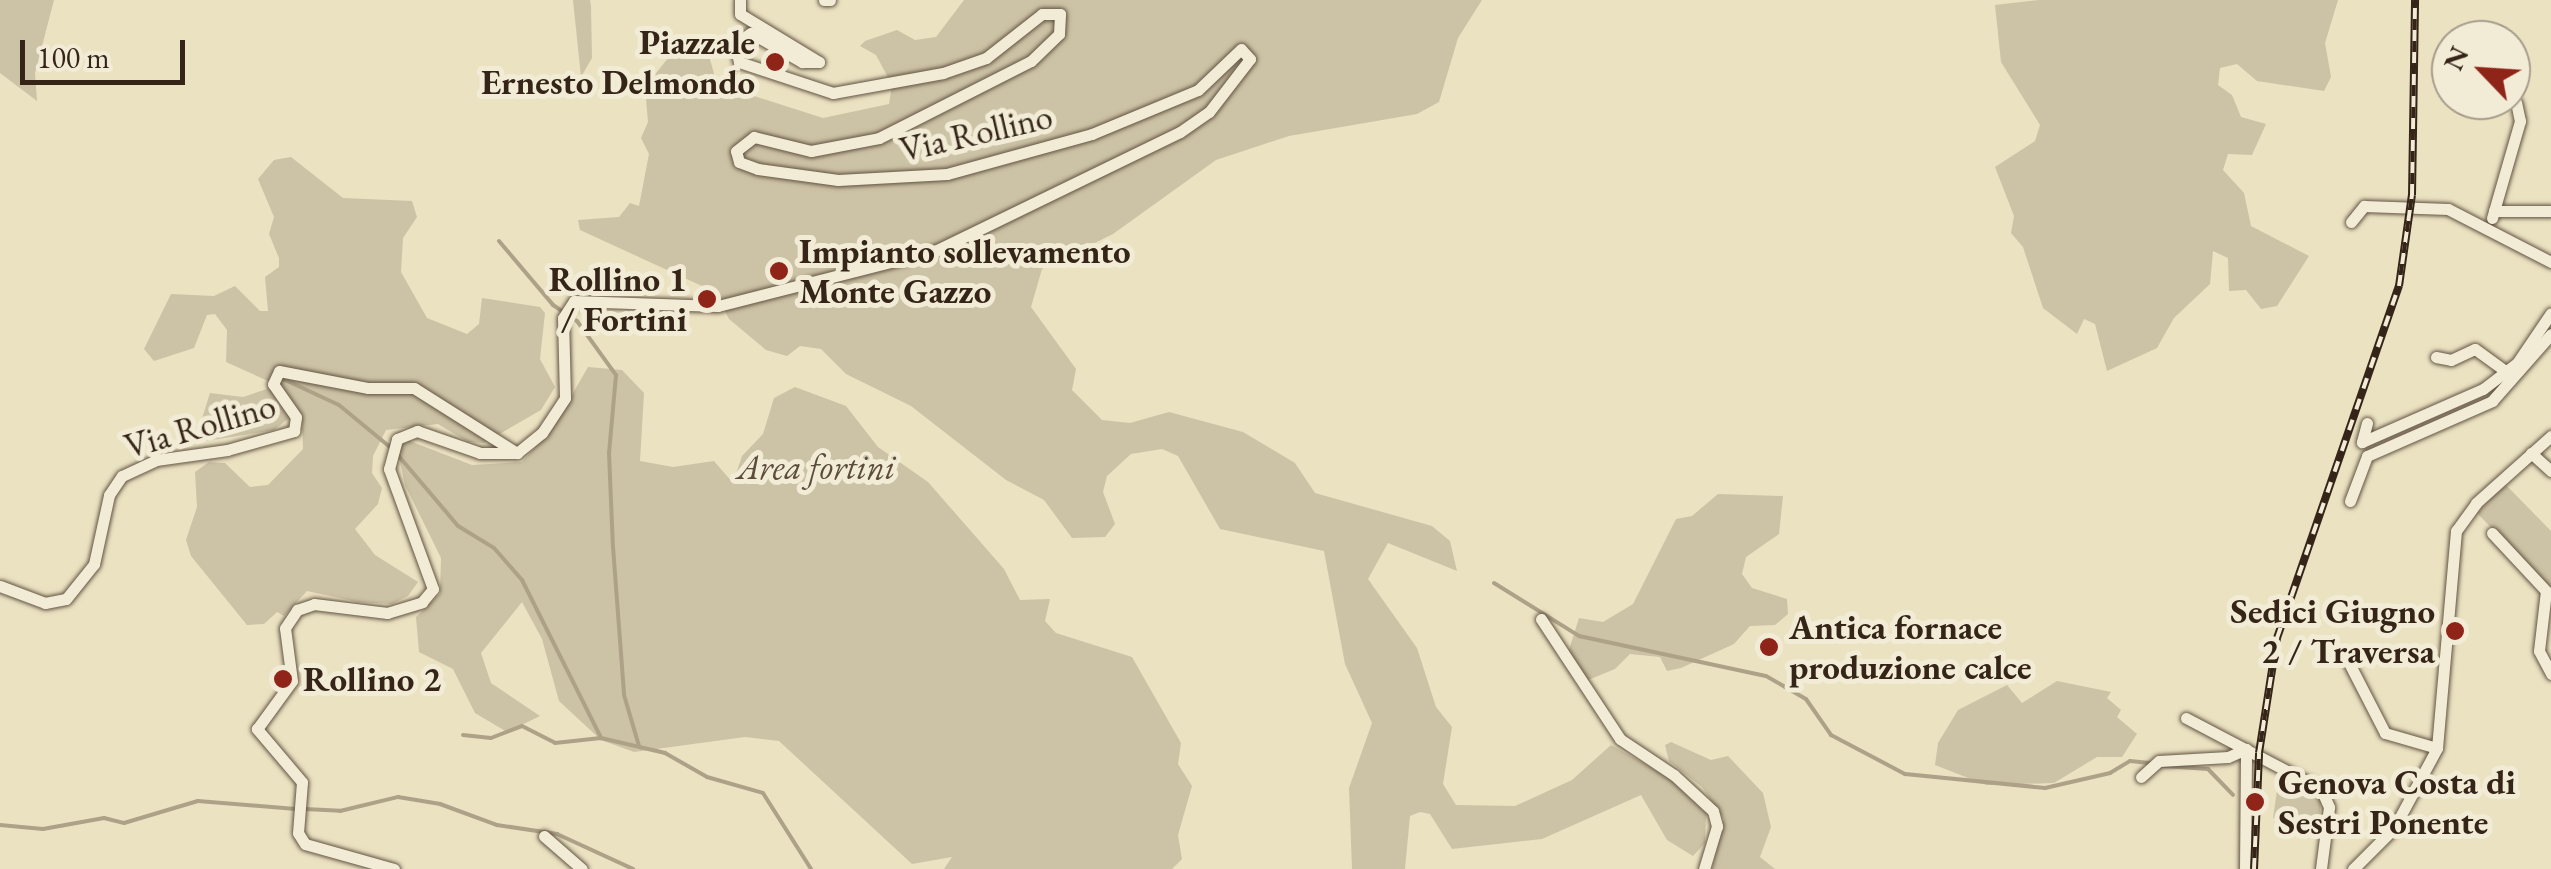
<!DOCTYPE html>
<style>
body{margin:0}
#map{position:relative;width:2551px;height:869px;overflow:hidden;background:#ebe2c2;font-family:"EB Garamond",serif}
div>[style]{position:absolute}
.green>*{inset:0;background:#ccc2a5}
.stream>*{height:4px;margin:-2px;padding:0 2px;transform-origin:2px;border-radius:2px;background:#ada288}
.roads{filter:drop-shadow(0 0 2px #625442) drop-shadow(0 0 2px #625442)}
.minor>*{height:11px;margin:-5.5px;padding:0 5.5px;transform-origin:5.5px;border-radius:5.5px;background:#f2ecd7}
.rail>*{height:8px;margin-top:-4px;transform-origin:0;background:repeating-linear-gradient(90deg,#f2ecd7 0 11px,#352518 0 22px);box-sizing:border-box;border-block:2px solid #352518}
.dots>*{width:28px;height:28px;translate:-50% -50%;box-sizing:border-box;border:5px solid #f2ecd7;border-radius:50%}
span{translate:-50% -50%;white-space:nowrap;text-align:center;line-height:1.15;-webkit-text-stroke:10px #f2ecd7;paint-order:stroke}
.poi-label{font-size:35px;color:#352518;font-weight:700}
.right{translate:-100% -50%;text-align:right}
.left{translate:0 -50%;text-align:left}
.street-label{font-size:35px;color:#352518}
.park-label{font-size:35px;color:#5b4c3b;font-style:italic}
.north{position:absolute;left:2431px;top:20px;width:100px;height:100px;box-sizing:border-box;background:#f2ecd7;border:2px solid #a69c8b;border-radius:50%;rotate:295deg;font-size:28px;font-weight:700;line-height:40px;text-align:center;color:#352518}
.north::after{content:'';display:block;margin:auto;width:35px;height:45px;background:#8f2418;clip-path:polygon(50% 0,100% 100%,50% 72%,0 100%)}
.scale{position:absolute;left:20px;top:40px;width:165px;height:45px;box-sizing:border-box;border:5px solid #352518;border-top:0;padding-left:12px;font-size:30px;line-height:35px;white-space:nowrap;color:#352518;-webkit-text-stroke:8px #f2ecd7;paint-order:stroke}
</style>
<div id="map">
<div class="green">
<div style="clip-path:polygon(0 0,54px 0,35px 73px,37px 101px,0 73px)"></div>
<div style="clip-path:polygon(573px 0,590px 0,591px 6px,592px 58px,581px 77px)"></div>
<div style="clip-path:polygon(964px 0,1482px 0,1458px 38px,1439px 102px,1417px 114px,1289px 136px,1216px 160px,1113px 234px,1042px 269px,1031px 307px,1076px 369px,1072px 390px,1102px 420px,1130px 423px,1169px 412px,1243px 432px,1295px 463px,1315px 493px,1432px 526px,1450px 541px,1457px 571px,1388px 543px,1368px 579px,1417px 648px,1436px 707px,1452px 727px,1443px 784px,1456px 805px,1515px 806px,1572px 780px,1611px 745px,1668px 777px,1706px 813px,1705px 843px,1693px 856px,1667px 840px,1641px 795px,1542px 839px,1452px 849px,1430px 814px,1420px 812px,1410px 816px,1405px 869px,1352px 869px,1349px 788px,1372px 723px,1345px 664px,1324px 551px,1220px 529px,1178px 456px,1162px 449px,1131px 454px,1107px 476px,1103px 492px,1115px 524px,1105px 537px,1072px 538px,1044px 500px,1006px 480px,911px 406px,846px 374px,821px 349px,800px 346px,787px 356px,766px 350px,729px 319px,715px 292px,580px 230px,578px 220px,619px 217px,630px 203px,639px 206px,649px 154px,641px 138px,648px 122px,645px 87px,680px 43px,707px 49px,715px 77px,726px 87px,823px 118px,889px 104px,892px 85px,876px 55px,860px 46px,865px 41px,897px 30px,915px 40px,936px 37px)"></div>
<div style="clip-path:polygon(2039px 0,2338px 0,2325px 43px,2331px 77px,2324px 91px,2257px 81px,2237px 64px,2220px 68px,2218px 85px,2232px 95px,2241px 117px,2266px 124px,2252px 155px,2228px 154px,2223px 170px,2244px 193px,2251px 226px,2309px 256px,2277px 306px,2261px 309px,2246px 290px,2229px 291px,2228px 258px,2213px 251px,2210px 284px,2174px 318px,2157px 348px,2107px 371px,2095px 324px,2084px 319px,2077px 334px,2043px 308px,2023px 247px,2011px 233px,2014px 216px,1995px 167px,2035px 141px,2040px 125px,2001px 62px,1995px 5px)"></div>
<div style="clip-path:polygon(291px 157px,343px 198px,412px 201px,417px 217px,403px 238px,401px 272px,427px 318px,467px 334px,479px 324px,482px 298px,540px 307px,545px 313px,540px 359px,555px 387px,541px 410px,484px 443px,468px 442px,438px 424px,386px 430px,373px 456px,372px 473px,382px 488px,378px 504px,355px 529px,375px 555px,418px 582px,408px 596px,392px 604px,358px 602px,307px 591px,284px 616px,277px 612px,264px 624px,247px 625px,191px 556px,186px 540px,197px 507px,195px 472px,209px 462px,225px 463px,250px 487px,268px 485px,303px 449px,302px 419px,294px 414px,274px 430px,206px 441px,200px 425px,210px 393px,243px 397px,267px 389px,268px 381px,226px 362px,227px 330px,215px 314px,207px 315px,194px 348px,154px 361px,144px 349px,171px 294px,214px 296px,235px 286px,260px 311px,268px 311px,265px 277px,279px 267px,279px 258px,269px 234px,274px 217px,258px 179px,274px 160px)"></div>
<div style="clip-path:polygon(588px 367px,622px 370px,644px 393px,640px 461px,673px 467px,714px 461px,733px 483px,742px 456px,763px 434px,774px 398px,795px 387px,846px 406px,878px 447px,928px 482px,1004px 569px,1020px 600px,1050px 599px,1045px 621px,1056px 633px,1132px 657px,1181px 743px,1178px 764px,1192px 786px,1178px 835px,1182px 859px,1172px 869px,944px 869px,952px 857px,912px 864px,779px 741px,745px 737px,634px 752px,601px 740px,559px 701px,542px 639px,522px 602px,481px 653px,491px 683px,540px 716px,507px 732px,475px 713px,453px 669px,419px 652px,416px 617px,440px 594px,441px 558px,405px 485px,398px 452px,407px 440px,472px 465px,522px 462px,553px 428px)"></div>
<div style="clip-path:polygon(2505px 484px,2551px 531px,2551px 590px,2477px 513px)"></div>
<div style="clip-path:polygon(1718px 494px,1783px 496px,1779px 534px,1746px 557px,1742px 574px,1752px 588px,1787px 599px,1788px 614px,1775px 625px,1750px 626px,1734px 644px,1681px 668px,1667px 671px,1660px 657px,1630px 654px,1615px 669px,1583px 682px,1568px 653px,1579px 618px,1603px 622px,1633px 604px,1676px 519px,1692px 516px)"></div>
<div style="clip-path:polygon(2057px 681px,2111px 692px,2107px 698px,2121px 710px,2117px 717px,2137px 734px,2122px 757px,2097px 757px,2054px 783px,1986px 785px,1935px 765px,1938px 743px,1958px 710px,2007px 685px,2022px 703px)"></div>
<div style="clip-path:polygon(1671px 742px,1711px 760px,1728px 756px,1763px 793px,1771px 827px,1760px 857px,1775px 869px,1712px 869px,1724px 819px,1702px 787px,1669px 761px,1665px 745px)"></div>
<div style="clip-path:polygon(2280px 770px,2321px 797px,2319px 823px,2273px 818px)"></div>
</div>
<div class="stream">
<div style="left:499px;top:241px;width:84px;rotate:49.8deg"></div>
<div style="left:553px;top:305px;width:29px;rotate:34deg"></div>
<div style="left:577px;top:321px;width:67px;rotate:54.2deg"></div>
<div style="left:616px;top:375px;width:78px;rotate:95.1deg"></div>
<div style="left:609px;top:453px;width:94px;rotate:87.6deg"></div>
<div style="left:613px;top:547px;width:148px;rotate:85.7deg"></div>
<div style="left:624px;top:695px;width:53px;rotate:73.6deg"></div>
<div style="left:281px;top:378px;width:64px;rotate:25deg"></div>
<div style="left:339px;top:405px;width:66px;rotate:39.5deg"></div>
<div style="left:397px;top:454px;width:94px;rotate:49.7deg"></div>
<div style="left:458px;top:526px;width:42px;rotate:31.4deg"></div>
<div style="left:494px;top:548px;width:43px;rotate:48.8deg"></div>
<div style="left:522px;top:580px;width:177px;rotate:63.4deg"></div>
<div style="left:1494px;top:583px;width:100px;rotate:31.9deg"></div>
<div style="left:1579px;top:636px;width:191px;rotate:12.1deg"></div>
<div style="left:1766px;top:676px;width:46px;rotate:29.9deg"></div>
<div style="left:1806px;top:699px;width:44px;rotate:55.2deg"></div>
<div style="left:1831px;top:735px;width:84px;rotate:27.8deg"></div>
<div style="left:1905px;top:774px;width:141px;rotate:5.7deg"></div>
<div style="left:2045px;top:788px;width:67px;rotate:-13deg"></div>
<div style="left:2110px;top:773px;width:23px;rotate:-31deg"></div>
<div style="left:2130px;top:761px;width:20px;rotate:6deg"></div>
<div style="left:463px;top:735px;width:28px;rotate:6deg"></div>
<div style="left:491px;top:738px;width:33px;rotate:-21deg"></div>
<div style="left:522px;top:726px;width:37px;rotate:27deg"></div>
<div style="left:555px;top:743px;width:46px;rotate:-6.2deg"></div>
<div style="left:601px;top:738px;width:66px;rotate:13.2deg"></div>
<div style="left:665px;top:753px;width:48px;rotate:29.7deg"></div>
<div style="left:707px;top:777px;width:58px;rotate:15.9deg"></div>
<div style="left:763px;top:793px;width:90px;rotate:57.7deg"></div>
<div style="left:2164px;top:766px;width:44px;rotate:3.9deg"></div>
<div style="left:2208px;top:769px;width:36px;rotate:46deg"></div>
<div style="left:305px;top:809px;width:35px;rotate:3deg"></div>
<div style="left:340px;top:811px;width:60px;rotate:-13.6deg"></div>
<div style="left:398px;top:797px;width:43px;rotate:9.5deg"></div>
<div style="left:440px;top:804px;width:61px;rotate:20.2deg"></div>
<div style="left:497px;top:825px;width:61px;rotate:8.5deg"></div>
<div style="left:557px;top:834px;width:84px;rotate:24.7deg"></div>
<div style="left:0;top:825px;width:43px;rotate:5.3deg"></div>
<div style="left:43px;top:829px;width:62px;rotate:-10.2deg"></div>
<div style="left:104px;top:818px;width:21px;rotate:14deg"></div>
<div style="left:124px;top:823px;width:77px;rotate:-16.6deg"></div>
<div style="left:198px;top:801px;width:98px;rotate:4.7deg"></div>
</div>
<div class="roads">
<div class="minor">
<div style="left:824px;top:0;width:6px"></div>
<div style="left:2494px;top:211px;width:94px;rotate:-73.9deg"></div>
<div style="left:2520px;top:121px;width:19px;rotate:-102deg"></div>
<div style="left:2492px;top:218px;width:7px;rotate:-74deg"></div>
<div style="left:2494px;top:211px;width:57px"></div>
<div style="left:2351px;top:222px;width:21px;rotate:-51deg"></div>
<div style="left:2364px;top:206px;width:84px;rotate:2deg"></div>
<div style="left:2448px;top:209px;width:116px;rotate:27.2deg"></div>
<div style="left:2436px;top:357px;width:15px;rotate:11deg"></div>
<div style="left:2451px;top:360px;width:26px;rotate:-25deg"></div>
<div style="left:2475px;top:349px;width:39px;rotate:36deg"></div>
<div style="left:2367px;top:423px;width:20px;rotate:105deg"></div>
<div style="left:2362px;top:442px;width:132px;rotate:-23.7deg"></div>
<div style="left:2483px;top:389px;width:43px;rotate:-37.4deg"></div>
<div style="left:2517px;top:363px;width:60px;rotate:-55.8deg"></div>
<div style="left:2531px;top:453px;width:27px;rotate:42deg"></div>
<div style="left:2350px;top:501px;width:48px;rotate:-69.3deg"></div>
<div style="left:2367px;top:456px;width:137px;rotate:-23.7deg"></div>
<div style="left:2492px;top:401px;width:89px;rotate:-48.6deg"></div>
<div style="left:2492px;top:533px;width:79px;rotate:47deg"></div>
<div style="left:2546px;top:591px;width:60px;rotate:96.7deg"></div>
<div style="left:2539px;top:651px;width:26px;rotate:62deg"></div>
<div style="left:0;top:586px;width:48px;rotate:20.7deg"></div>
<div style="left:45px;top:603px;width:21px;rotate:-11deg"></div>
<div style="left:66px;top:599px;width:45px;rotate:-51.3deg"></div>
<div style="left:94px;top:564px;width:71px;rotate:-77.7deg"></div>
<div style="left:109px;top:495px;width:23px;rotate:-56deg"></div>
<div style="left:122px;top:476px;width:38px;rotate:-25deg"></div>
<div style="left:156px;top:460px;width:72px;rotate:-8deg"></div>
<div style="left:227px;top:450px;width:70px;rotate:-15.8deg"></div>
<div style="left:294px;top:431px;width:14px;rotate:-82deg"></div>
<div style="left:296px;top:417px;width:40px;rotate:-124.9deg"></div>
<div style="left:273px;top:384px;width:14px;rotate:-65deg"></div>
<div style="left:279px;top:371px;width:91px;rotate:10.8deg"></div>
<div style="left:368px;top:388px;width:46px"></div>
<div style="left:414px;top:388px;width:122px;rotate:32.3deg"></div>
<div style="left:1541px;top:619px;width:144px;rotate:56.6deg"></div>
<div style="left:1620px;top:739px;width:65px;rotate:33.7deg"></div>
<div style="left:1674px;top:775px;width:53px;rotate:42.7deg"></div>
<div style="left:1713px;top:811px;width:16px;rotate:75deg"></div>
<div style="left:1717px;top:826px;width:45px;rotate:106.8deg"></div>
<div style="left:2348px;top:661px;width:81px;rotate:62.8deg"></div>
<div style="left:2385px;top:733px;width:54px;rotate:16.1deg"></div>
<div style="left:2186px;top:718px;width:153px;rotate:27.7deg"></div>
<div style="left:2321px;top:789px;width:20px;rotate:66deg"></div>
<div style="left:2329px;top:807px;width:63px;rotate:97.4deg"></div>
<div style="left:2141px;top:777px;width:24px;rotate:-42deg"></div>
<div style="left:2159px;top:761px;width:69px;rotate:-3.3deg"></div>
<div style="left:2228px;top:757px;width:20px;rotate:-24deg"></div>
<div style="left:544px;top:836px;width:50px;rotate:41deg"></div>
<div style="left:394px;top:869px;width:92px;rotate:-164.3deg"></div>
<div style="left:305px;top:844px;width:13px;rotate:-122deg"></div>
<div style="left:298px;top:833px;width:51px;rotate:-85.5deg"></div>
<div style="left:302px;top:782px;width:70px;rotate:-130.3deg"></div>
<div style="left:257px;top:729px;width:59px;rotate:-53.9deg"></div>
<div style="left:292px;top:681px;width:53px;rotate:-97.5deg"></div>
<div style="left:285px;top:628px;width:22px;rotate:-56deg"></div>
<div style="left:297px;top:610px;width:18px;rotate:-19deg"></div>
<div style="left:314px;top:604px;width:74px;rotate:7deg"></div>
<div style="left:387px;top:613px;width:37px;rotate:-17deg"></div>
<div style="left:422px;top:602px;width:17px;rotate:-50deg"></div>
<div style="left:433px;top:589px;width:128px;rotate:-110.1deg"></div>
<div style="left:389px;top:469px;width:31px;rotate:-75deg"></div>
<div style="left:397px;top:439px;width:22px;rotate:-22deg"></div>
<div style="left:417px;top:431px;width:67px;rotate:19.2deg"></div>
<div style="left:480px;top:453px;width:37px"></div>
<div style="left:517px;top:453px;width:32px;rotate:-39deg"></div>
<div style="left:542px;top:433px;width:42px;rotate:-56.7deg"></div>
<div style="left:565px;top:398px;width:80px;rotate:-91.4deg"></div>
<div style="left:563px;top:318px;width:20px;rotate:-57deg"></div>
<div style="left:574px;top:301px;width:144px;rotate:2deg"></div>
<div style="left:718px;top:306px;width:226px;rotate:-14.3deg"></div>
<div style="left:937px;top:250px;width:270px;rotate:-25.9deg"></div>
<div style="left:1180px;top:132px;width:35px;rotate:-35deg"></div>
<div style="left:1209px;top:112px;width:67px;rotate:-52.3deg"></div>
<div style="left:1250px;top:59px;width:13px;rotate:-132deg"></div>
<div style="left:1241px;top:49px;width:59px;rotate:136.4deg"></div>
<div style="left:1198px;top:90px;width:115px;rotate:157.5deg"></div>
<div style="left:1092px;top:134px;width:150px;rotate:164.6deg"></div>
<div style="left:947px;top:174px;width:109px;rotate:176.8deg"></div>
<div style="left:838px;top:180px;width:81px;rotate:-172.2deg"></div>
<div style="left:758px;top:169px;width:20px;rotate:-160deg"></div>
<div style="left:739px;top:162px;width:11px;rotate:-105deg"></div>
<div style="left:736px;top:151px;width:23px;rotate:-38deg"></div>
<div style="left:754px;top:137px;width:59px;rotate:13.8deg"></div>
<div style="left:811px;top:151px;width:69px;rotate:-10.8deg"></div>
<div style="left:879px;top:138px;width:170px;rotate:-26.9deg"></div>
<div style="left:1031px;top:61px;width:39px;rotate:-44deg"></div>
<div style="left:1059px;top:34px;width:20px;rotate:-87deg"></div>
<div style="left:1060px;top:14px;width:18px;rotate:180deg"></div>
<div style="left:1042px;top:14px;width:71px;rotate:141.8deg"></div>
<div style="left:986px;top:58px;width:46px;rotate:160.8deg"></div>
<div style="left:943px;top:73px;width:112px;rotate:169.7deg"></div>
<div style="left:833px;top:93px;width:99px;rotate:-161.7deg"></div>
<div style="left:739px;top:62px;width:18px;rotate:-103deg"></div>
<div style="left:735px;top:44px;width:19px;rotate:-35deg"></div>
<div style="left:751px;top:33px;width:59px;rotate:29.6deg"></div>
<div style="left:802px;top:62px;width:17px"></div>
<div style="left:819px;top:62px;width:92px;rotate:-148.7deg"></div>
<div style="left:740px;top:14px;width:14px;rotate:-90deg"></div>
<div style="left:2245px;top:869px;width:120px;rotate:-89.5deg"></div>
<div style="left:2353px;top:869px;width:58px;rotate:-45deg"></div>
<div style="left:2394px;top:828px;width:91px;rotate:-61.7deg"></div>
<div style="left:2437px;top:748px;width:218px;rotate:-85deg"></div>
<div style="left:2456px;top:531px;width:34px;rotate:-54deg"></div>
<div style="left:2476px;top:503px;width:101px;rotate:-41.8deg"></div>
</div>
</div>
<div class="rail">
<div style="left:2254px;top:869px;width:116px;rotate:-87.5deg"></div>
<div style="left:2259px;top:753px;width:116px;rotate:-81.1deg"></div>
<div style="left:2277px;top:638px;width:373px;rotate:-70.9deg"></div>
<div style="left:2399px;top:286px;width:92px;rotate:-81.9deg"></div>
<div style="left:2412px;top:195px;width:195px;rotate:-89.1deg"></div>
</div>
<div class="dots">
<div style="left:775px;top:62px;background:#8f2418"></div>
<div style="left:779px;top:271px;background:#8f2418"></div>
<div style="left:707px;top:299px;background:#8f2418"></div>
<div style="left:2455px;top:631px;background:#8f2418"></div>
<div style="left:1769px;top:647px;background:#8f2418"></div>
<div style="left:283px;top:679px;background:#8f2418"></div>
<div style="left:2255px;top:802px;background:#8f2418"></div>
</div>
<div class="poi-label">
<span class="right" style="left:755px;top:62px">Piazzale<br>Ernesto Delmondo</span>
<span class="left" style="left:799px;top:271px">Impianto sollevamento<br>Monte Gazzo</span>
<span class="right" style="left:687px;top:299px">Rollino 1<br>/ Fortini</span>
<span class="right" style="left:2435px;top:631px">Sedici Giugno<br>2 / Traversa</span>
<span class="left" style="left:1789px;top:647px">Antica fornace<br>produzione calce</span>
<span class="left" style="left:303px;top:679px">Rollino 2</span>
<span class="left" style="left:2278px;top:802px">Genova Costa di<br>Sestri Ponente</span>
</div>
<div class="street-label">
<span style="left:976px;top:133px;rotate:-13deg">Via Rollino</span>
<span style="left:200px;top:426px;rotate:-16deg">Via Rollino</span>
</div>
<div class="park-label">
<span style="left:816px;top:467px">Area fortini</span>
</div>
<div class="north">N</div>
<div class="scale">100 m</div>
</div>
